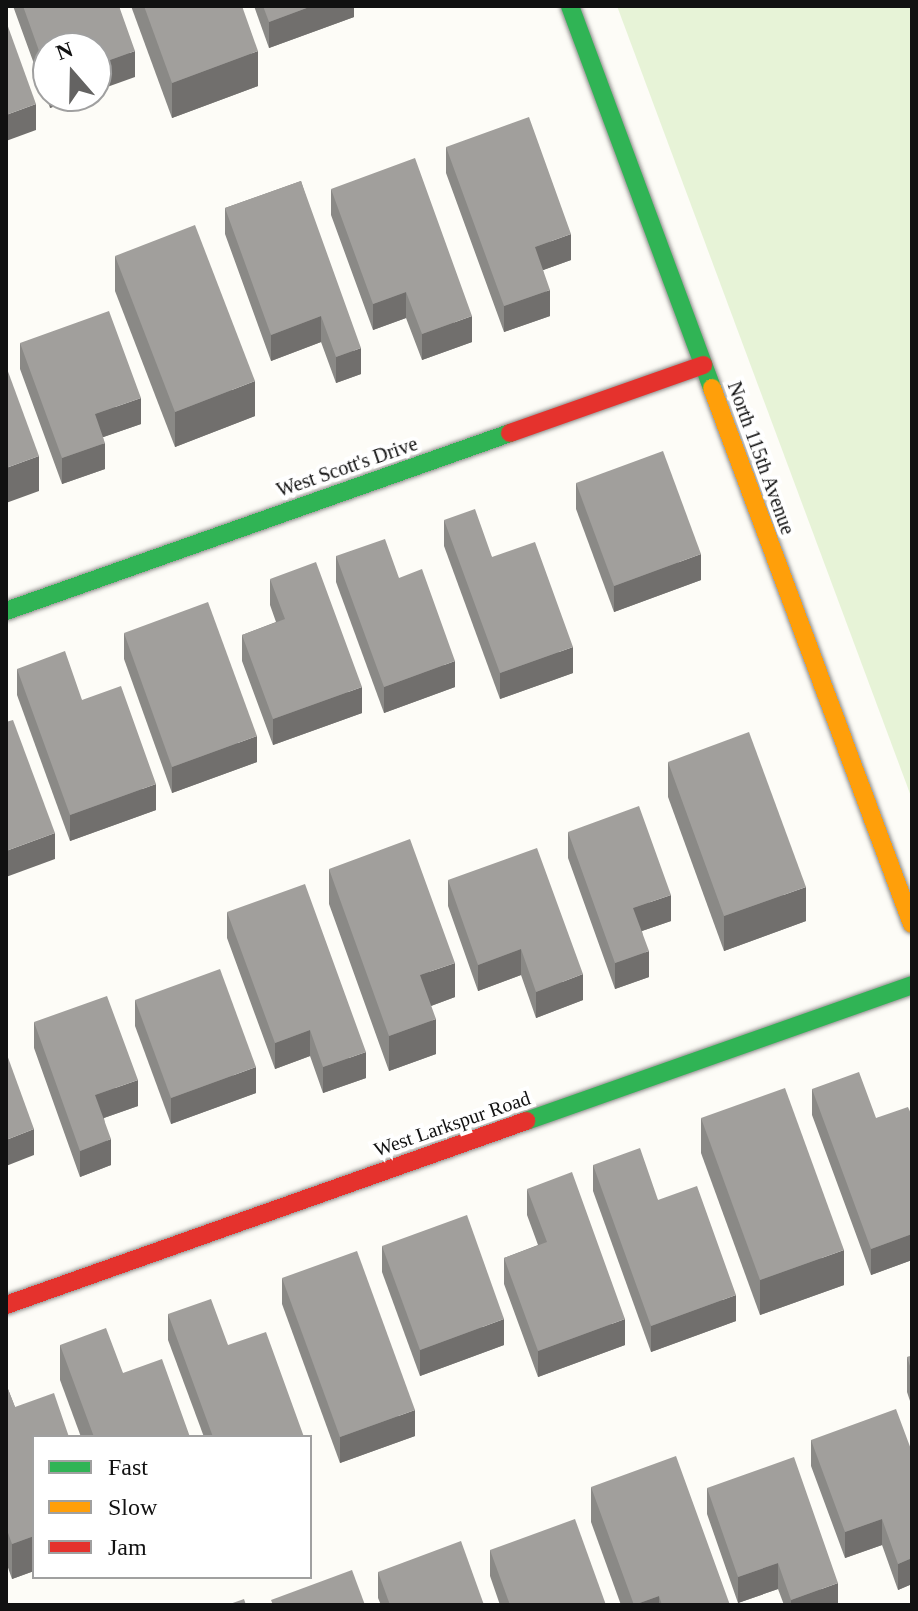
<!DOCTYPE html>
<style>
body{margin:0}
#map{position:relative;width:918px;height:1611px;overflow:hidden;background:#fdfcf7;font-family:"Times New Roman",serif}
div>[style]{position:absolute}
.green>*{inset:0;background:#e7f3d7}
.roads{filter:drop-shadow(0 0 2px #8e8d8b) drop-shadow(0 0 2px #8e8d8b)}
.fast>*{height:18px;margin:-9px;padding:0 9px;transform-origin:9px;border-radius:9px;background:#30b455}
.slow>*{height:18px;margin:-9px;padding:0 9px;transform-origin:9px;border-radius:9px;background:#ff9f0a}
.jam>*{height:18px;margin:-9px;padding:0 9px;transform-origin:9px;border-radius:9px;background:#e5322d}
.wall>*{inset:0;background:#8a8986}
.shaded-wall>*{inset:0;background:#716f6d}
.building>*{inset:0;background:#a19f9c}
span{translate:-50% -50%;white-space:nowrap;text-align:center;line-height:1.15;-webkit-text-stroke:8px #fff;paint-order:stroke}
.street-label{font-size:20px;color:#111}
.frame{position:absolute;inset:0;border:8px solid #111;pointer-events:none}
.legend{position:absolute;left:32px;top:1435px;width:280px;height:144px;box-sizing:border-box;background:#fff;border:2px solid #a0a0a0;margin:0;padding:10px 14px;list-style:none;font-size:24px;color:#111}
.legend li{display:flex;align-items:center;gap:16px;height:40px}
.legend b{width:40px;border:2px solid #a0a0a0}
.north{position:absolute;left:32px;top:32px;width:80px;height:80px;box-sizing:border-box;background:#fff;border:2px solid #a0a0a0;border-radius:50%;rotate:340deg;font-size:22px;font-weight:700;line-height:32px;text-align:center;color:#111}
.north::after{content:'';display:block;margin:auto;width:28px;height:36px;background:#646362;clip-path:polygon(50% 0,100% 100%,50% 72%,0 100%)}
</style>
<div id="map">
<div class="green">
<div style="clip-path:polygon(617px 6px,912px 6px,912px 799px)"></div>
</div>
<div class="roads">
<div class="fast">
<div style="left:570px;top:6px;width:408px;rotate:69.6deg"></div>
<div style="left:6px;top:611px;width:535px;rotate:-19.45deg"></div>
<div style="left:526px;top:1121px;width:409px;rotate:-19.4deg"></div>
</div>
<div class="slow">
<div style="left:712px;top:388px;width:572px;rotate:69.54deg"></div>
</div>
<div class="jam">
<div style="left:510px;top:433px;width:205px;rotate:-19.4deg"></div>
<div style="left:6px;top:1305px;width:552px;rotate:-19.49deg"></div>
</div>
</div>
<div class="wall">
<div style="clip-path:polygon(13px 6px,119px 6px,135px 77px,48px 48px,48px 96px,82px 96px,50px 108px)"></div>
<div style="clip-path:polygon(131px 6px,242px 6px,258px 86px,172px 118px)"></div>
<div style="clip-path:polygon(254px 6px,354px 6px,354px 17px,269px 48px)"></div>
<div style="clip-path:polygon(446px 147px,571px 260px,543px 270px,550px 316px,504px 332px,446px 173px)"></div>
<div style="clip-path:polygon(301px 181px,361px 374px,336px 383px,321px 342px,271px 361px,225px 234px,225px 208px)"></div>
<div style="clip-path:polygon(331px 189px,472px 342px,422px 360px,406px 318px,373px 330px,331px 215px)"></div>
<div style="clip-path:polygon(115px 256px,255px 416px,175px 447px,115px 291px)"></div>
<div style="clip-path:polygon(20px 343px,141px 424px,103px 437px,105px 469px,62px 484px,20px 369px)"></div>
<div style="clip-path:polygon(576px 483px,701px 580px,614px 612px,576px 509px)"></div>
<div style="clip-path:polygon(444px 520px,492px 557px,573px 673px,500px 699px,444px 546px)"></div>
<div style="clip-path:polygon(336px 556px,399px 578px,455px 687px,384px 713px,336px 582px)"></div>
<div style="clip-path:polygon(270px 579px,362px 713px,273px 745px,242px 661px,242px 635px,276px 622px,270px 605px)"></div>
<div style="clip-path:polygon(124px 633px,257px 762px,172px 793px,124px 659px)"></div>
<div style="clip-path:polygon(17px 669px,82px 700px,156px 810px,70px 841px,17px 695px)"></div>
<div style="clip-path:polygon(668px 762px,806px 921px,724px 951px,668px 797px)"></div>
<div style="clip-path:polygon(568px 832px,671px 921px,642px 931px,649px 977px,615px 989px,568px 858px)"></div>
<div style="clip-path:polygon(329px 869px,455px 997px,431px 1006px,436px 1054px,389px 1071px,329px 904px)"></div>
<div style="clip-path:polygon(448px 880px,583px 1000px,536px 1018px,521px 975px,478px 991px,448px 906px)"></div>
<div style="clip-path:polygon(227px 912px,366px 1078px,323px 1093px,310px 1056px,275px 1069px,227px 938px)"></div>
<div style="clip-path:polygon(135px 1000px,256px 1093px,171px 1124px,135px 1026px)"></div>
<div style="clip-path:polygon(34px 1022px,138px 1106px,104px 1118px,111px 1165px,80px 1177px,34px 1048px)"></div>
<div style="clip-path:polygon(812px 1089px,876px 1118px,912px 1116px,912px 1260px,871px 1275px,812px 1115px)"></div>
<div style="clip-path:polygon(701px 1118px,844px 1285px,760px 1315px,701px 1153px)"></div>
<div style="clip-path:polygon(593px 1165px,658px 1200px,736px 1321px,651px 1352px,593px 1191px)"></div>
<div style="clip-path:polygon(527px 1189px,625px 1345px,538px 1377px,504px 1284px,504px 1258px,538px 1245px,527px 1215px)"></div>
<div style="clip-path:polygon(382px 1246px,504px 1345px,420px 1376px,382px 1272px)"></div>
<div style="clip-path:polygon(282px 1278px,415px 1436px,340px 1463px,282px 1304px)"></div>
<div style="clip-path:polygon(168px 1314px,228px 1345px,304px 1437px,204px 1437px,168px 1340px)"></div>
<div style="clip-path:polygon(60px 1345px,123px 1373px,190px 1437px,81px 1437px,60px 1380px)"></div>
<div style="clip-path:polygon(912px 1356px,912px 1407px,907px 1392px,907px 1357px)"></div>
<div style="clip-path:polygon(6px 1384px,15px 1407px,34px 1437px,34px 1571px,12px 1579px,6px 1562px)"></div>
<div style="clip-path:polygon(811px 1440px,912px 1452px,912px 1584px,898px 1590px,882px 1545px,845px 1558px,811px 1466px)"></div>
<div style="clip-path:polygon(591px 1487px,730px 1605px,621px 1605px,591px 1522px)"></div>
<div style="clip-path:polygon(707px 1488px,838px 1605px,784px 1605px,778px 1589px,738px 1603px,707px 1514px)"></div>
<div style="clip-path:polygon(490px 1550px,606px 1605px,500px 1605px,490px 1576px)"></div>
<div style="clip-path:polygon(378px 1572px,484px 1605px,381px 1605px,378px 1598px)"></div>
</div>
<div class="shaded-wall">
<div style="clip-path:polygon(312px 6px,354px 6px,354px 17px,269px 48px,269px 22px)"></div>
<div style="clip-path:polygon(135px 51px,135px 77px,96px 91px,96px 65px)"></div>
<div style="clip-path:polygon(258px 51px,258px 86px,172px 118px,172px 83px)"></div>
<div style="clip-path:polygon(50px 96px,82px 96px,50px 108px)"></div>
<div style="clip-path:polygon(36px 104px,36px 130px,6px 141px,6px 115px)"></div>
<div style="clip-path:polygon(571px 234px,571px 260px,535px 273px,535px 247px)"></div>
<div style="clip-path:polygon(550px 290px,550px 316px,504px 332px,504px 306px)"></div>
<div style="clip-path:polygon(406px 292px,406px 318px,373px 330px,373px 304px)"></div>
<div style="clip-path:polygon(321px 316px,321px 342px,271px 361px,271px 335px)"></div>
<div style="clip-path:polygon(472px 316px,472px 342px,422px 360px,422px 334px)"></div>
<div style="clip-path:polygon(361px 348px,361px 374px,336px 383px,336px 357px)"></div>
<div style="clip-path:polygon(255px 381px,255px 416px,175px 447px,175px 412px)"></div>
<div style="clip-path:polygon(141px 398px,141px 424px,95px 440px,95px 414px)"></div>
<div style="clip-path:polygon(105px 443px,105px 469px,62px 484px,62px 458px)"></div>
<div style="clip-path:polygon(39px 456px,39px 491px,6px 503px,6px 468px)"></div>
<div style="clip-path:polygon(701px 554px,701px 580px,614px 612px,614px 586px)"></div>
<div style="clip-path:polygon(573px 647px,573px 673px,500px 699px,500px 673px)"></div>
<div style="clip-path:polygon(455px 661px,455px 687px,384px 713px,384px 687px)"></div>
<div style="clip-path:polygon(362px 687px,362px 713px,273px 745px,273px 719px)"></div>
<div style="clip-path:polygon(257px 736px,257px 762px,172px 793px,172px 767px)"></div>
<div style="clip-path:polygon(156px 784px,156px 810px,70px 841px,70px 815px)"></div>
<div style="clip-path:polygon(55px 833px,55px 859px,6px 877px,6px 851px)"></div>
<div style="clip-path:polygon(806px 887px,806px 921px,724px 951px,724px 916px)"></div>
<div style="clip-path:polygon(671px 895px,671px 921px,633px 934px,633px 908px)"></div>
<div style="clip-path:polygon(521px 949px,521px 975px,478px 991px,478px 965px)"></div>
<div style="clip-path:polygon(649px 951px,649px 977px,615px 989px,615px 963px)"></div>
<div style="clip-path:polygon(455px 963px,455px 997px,420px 1010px,420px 975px)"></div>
<div style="clip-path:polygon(583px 974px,583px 1000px,536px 1018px,536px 992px)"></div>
<div style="clip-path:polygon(436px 1019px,436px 1054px,389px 1071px,389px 1036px)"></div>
<div style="clip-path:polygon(310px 1030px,310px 1056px,275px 1069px,275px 1043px)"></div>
<div style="clip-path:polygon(366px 1052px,366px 1078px,323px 1093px,323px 1067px)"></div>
<div style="clip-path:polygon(256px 1067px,256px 1093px,171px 1124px,171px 1098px)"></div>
<div style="clip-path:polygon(138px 1080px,138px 1106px,95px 1121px,95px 1095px)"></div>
<div style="clip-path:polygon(34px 1129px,34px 1155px,6px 1166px,6px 1140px)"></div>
<div style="clip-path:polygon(111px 1139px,111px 1165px,80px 1177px,80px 1151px)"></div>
<div style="clip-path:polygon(912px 1234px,912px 1260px,871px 1275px,871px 1249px)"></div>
<div style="clip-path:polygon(844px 1250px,844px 1285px,760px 1315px,760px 1280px)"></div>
<div style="clip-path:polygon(736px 1295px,736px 1321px,651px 1352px,651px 1326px)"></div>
<div style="clip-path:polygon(504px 1319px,504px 1345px,420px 1376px,420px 1350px)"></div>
<div style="clip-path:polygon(625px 1319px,625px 1345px,538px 1377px,538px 1351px)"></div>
<div style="clip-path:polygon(415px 1410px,415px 1436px,340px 1463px,340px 1437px)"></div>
<div style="clip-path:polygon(310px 1455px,311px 1455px,310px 1481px)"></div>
<div style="clip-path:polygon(882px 1519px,882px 1545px,845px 1558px,845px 1532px)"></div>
<div style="clip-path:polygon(34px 1536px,34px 1571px,12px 1579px,12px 1544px)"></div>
<div style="clip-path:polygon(912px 1558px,912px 1584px,898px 1590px,898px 1564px)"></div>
<div style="clip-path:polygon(778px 1563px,778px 1589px,738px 1603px,738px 1577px)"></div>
<div style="clip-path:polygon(838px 1583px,838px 1605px,791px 1605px,791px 1600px)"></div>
<div style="clip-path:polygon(659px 1596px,659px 1605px,634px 1605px)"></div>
</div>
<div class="building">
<div style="clip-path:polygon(23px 6px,119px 6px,135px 51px,96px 65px,96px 48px,48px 48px,48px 76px)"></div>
<div style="clip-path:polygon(144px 6px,242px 6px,258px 51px,172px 83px)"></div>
<div style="clip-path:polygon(263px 6px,312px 6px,269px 22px)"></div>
<div style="clip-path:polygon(6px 21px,36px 104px,6px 115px)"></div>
<div style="clip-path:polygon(529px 117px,571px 234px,535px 247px,550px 290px,504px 306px,446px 147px)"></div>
<div style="clip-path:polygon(415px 158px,472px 316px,422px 334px,406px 292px,373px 304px,331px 189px)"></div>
<div style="clip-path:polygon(301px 181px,361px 348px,336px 357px,321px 316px,271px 335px,225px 208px)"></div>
<div style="clip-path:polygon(195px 225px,255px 381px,175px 412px,115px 256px)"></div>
<div style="clip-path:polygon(109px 311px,141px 398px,95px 414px,105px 443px,62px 458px,20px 343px)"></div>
<div style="clip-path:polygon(6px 366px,39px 456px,6px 468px)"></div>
<div style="clip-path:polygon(663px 451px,701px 554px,614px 586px,576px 483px)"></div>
<div style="clip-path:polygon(475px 509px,492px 557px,535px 542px,573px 647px,500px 673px,444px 520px)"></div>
<div style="clip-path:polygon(385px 539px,399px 578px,422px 569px,455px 661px,384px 687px,336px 556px)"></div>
<div style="clip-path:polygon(316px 562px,362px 687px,273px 719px,242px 635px,285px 619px,270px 579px)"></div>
<div style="clip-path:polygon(208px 602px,257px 736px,172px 767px,124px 633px)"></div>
<div style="clip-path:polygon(65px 651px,82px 700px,121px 686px,156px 784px,70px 815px,17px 669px)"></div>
<div style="clip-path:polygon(13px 720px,55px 833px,6px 851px,6px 722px)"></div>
<div style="clip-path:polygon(749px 732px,806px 887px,724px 916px,668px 762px)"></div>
<div style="clip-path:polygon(639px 806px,671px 895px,633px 908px,649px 951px,615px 963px,568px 832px)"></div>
<div style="clip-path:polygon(410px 839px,455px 963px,420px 975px,436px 1019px,389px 1036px,329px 869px)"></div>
<div style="clip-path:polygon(537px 848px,583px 974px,536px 992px,521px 949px,478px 965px,448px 880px)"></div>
<div style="clip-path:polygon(305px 884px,366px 1052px,323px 1067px,310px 1030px,275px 1043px,227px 912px)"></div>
<div style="clip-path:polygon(220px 969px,256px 1067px,171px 1098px,135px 1000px)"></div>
<div style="clip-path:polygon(107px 996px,138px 1080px,95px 1095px,111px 1139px,80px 1151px,34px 1022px)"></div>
<div style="clip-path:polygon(6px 1052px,34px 1129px,6px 1140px)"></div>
<div style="clip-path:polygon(859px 1072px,876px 1118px,908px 1107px,912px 1116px,912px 1234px,871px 1249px,812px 1089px)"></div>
<div style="clip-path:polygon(785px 1088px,844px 1250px,760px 1280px,701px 1118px)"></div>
<div style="clip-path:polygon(640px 1148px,658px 1200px,697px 1186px,736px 1295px,651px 1326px,593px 1165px)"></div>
<div style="clip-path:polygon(572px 1172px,625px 1319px,538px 1351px,504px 1258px,547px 1242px,527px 1189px)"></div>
<div style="clip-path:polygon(467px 1215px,504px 1319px,420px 1350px,382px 1246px)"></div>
<div style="clip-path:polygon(357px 1251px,415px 1410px,340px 1437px,282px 1278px)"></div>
<div style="clip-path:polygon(211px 1299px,228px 1345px,266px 1332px,304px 1437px,213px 1437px,168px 1314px)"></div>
<div style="clip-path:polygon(106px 1328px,123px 1373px,162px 1359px,190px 1437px,94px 1437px,60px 1345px)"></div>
<div style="clip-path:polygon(912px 1356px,912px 1372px,907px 1357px)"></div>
<div style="clip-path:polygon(6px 1384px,15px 1407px,54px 1393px,69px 1437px,34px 1437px,34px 1536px,12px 1544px,6px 1527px)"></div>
<div style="clip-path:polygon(896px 1409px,912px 1452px,912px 1558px,898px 1564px,882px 1519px,845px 1532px,811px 1440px)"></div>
<div style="clip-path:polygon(676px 1456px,730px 1605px,662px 1605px,659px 1596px,634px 1605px,591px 1487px)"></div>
<div style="clip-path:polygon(794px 1457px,838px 1583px,791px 1600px,778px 1563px,738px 1577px,707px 1488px)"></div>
<div style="clip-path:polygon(575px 1519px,606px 1605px,510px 1605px,490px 1550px)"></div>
<div style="clip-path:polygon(461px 1541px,484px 1605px,390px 1605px,378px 1572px)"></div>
<div style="clip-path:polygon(352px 1570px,365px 1605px,273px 1605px,271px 1600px)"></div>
<div style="clip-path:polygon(244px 1599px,246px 1605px,227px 1605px)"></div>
</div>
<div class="street-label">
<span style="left:761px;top:458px;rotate:70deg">North 115th Avenue</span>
<span style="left:347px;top:467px;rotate:-19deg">West Scott's Drive</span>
<span style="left:452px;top:1124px;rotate:-19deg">West Larkspur Road</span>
</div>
<div class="frame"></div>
<ul class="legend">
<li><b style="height:10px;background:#30b455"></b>Fast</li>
<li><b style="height:10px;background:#ff9f0a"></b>Slow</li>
<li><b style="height:10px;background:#e5322d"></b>Jam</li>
</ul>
<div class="north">N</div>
</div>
